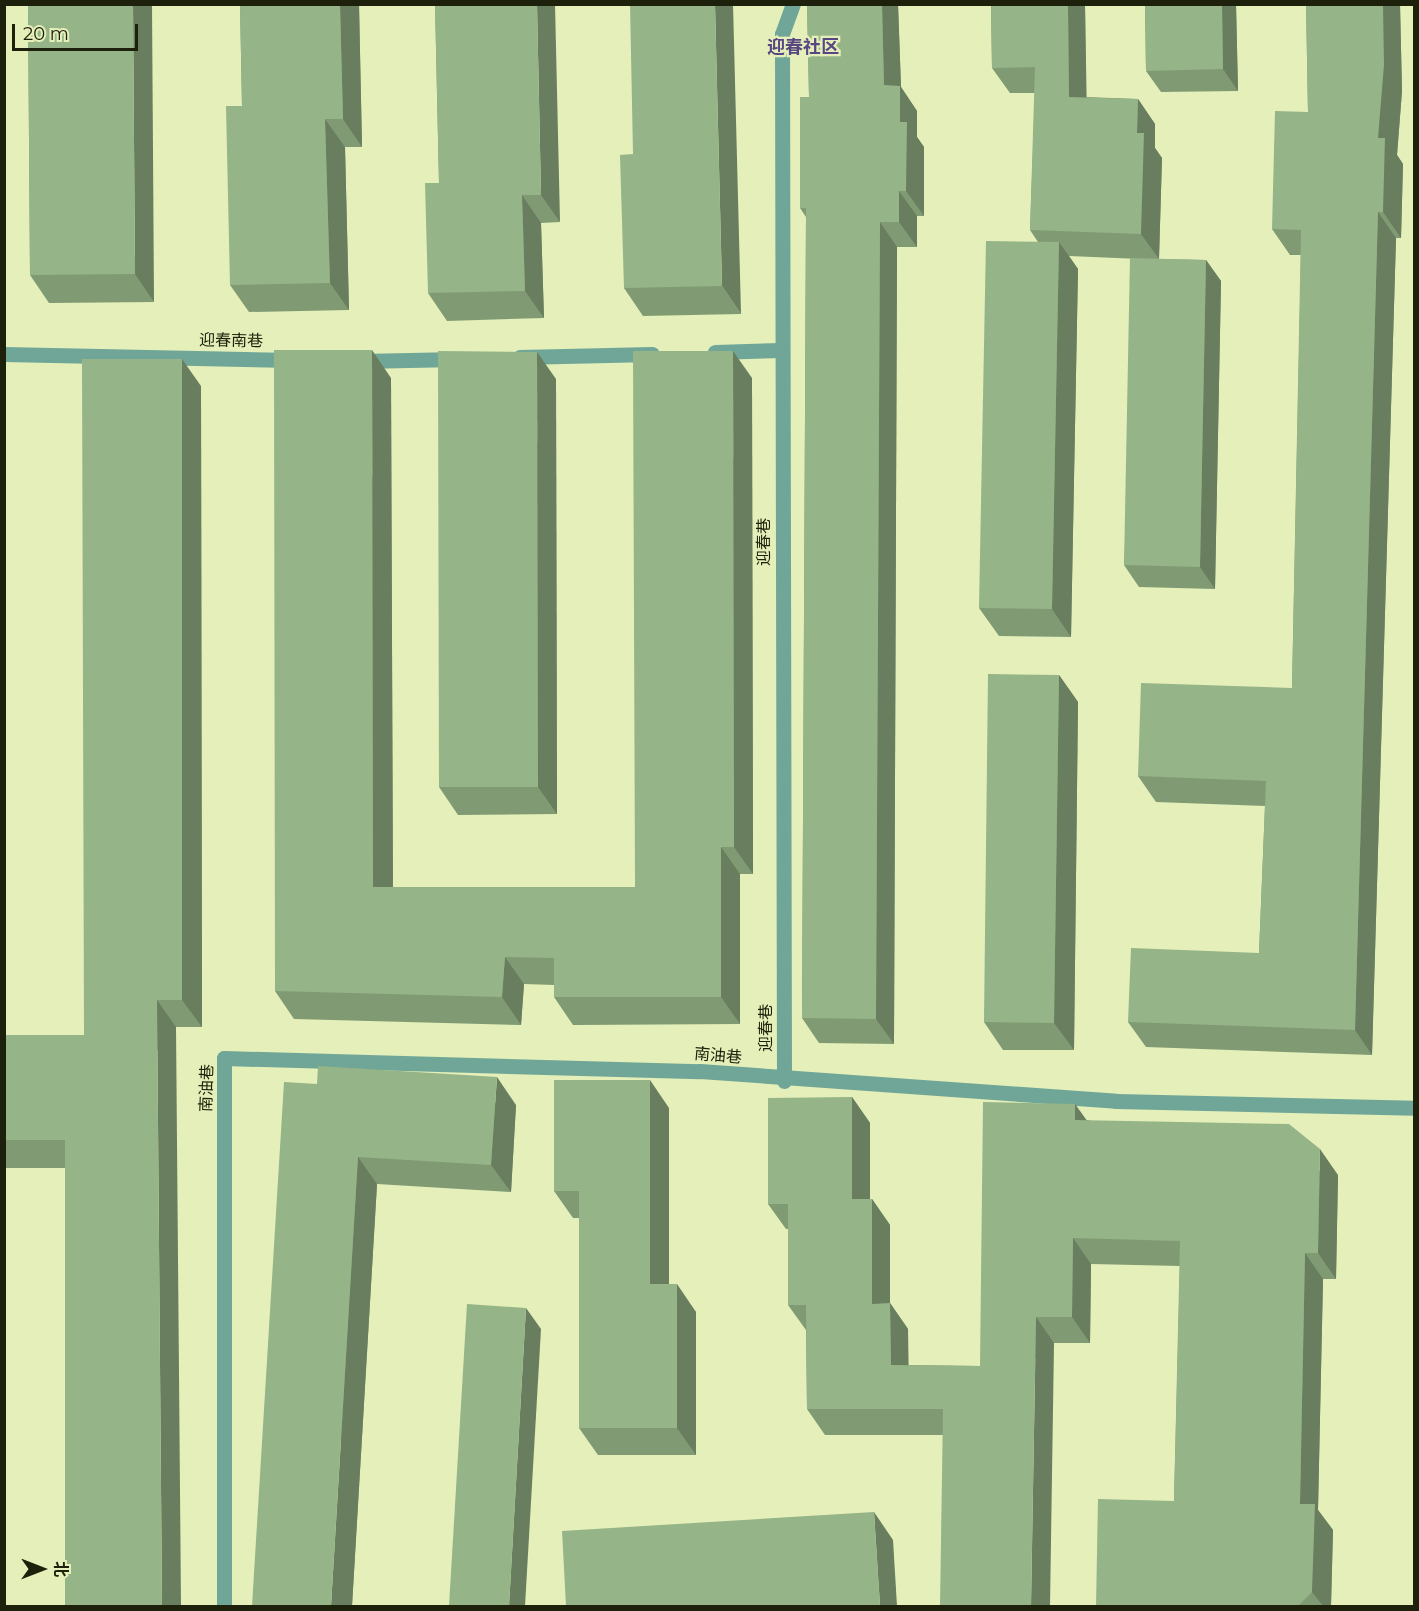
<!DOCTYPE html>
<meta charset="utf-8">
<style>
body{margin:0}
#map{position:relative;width:1419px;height:1611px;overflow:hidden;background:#e5efb9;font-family:Montserrat,"Noto Sans SC",sans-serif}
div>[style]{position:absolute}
.minor>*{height:15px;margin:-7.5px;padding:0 7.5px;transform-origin:7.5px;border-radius:7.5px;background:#6fa697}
.wall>*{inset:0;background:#809b74}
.shaded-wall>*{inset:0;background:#687e5e}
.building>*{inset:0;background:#95b487}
span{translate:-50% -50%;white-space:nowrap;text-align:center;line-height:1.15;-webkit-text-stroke:4.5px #e5efb9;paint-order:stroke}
.street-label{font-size:16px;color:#1d200b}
.neighbourhood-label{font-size:18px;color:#584683;font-weight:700}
.frame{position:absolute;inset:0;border:6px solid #1d200b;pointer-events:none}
.north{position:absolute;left:12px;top:1539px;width:60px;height:60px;-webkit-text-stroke:4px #e5efb9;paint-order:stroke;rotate:90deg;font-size:16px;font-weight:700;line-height:24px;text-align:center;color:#1d200b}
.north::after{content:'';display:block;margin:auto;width:21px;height:27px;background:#1d200b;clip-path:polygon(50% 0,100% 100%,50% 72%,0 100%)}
.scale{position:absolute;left:12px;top:24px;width:126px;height:27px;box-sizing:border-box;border:3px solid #1d200b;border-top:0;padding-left:8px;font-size:18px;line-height:21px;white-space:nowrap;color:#1d200b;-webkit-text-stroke:4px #e5efb9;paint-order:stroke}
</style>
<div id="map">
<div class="minor">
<div style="left:715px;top:352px;width:66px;rotate:-1.7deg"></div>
<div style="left:4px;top:354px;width:288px;rotate:1.2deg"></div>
<div style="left:520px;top:357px;width:132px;rotate:-1.3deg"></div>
<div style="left:361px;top:361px;width:96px;rotate:-1.2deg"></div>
<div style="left:784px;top:1081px;width:1047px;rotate:-90.11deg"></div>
<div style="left:782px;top:34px;width:32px;rotate:-70deg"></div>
<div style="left:224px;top:1606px;width:548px;rotate:-90deg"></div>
<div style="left:224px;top:1058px;width:476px;rotate:1.6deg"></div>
<div style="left:700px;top:1071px;width:417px;rotate:4.1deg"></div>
<div style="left:1116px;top:1101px;width:298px;rotate:1.3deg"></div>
</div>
<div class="wall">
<div style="clip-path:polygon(28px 4px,154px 302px,49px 303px,30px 275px)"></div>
<div style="clip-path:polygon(240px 4px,359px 4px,362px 147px,345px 147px,349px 310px,249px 312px,230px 285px,242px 106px)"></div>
<div style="clip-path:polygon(435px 4px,560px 222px,541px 223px,544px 318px,447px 321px,428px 293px,439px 183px)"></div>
<div style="clip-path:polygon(807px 4px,898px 4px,901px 87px,917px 111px,917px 137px,924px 147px,924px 216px,917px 216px,917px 247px,897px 247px,894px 1044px,819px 1043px,802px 1018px,806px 217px,800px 208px,809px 97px)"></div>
<div style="clip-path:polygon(991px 4px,1085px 4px,1086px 97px,1138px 99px,1155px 124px,1155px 148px,1162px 158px,1159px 259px,1206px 260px,1221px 281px,1215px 589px,1139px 587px,1124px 565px,1140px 259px,1069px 256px,1078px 269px,1071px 637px,999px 636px,979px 608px,1038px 242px,1030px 230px,1035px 93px,1010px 93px,992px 68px)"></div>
<div style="clip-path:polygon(1145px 4px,1236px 4px,1238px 91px,1161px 92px,1146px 71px)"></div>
<div style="clip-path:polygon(1306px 4px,1400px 4px,1402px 91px,1397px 155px,1403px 164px,1401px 238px,1396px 238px,1372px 1055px,1146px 1047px,1128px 1022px,1259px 953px,1265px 806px,1156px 802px,1138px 776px,1292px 688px,1301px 255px,1290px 255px,1272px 229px,1308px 112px)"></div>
<div style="clip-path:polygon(633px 154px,741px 314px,643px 316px,624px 288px)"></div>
<div style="clip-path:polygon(391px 378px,393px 887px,635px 887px,752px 378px,753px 874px,740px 874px,740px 1024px,573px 1025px,554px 997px,554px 985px,524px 984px,521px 1025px,294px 1019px,275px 991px)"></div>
<div style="clip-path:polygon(556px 379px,557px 814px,458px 815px,439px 787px)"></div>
<div style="clip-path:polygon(201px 386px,202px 1027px,176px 1027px,65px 1168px,4px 1168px,4px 1035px,84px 1035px)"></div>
<div style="clip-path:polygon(1059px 675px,1078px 702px,1074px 1050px,1003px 1050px,984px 1022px)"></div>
<div style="clip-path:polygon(317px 1084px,516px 1105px,511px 1192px,377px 1184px,352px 1606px)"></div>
<div style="clip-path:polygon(852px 1097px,870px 1123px,870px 1199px,872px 1199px,890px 1225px,890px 1303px,908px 1329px,908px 1365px,980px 1366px,1087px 1120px,1338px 1175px,1336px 1279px,1323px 1279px,1318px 1510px,1333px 1530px,1331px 1606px,1096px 1606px,1174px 1501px,1180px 1266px,1091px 1264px,1090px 1343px,1054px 1343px,943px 1435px,825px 1435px,807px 1409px,806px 1330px,788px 1305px,788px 1229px,786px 1229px,768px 1204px)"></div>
<div style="clip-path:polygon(669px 1108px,669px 1284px,696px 1312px,696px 1455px,598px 1455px,579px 1428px,579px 1218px,573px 1218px,554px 1191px)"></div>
</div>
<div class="shaded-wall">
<div style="clip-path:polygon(133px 4px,152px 4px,154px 302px,135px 274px)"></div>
<div style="clip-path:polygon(340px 4px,359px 4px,362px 147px,343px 119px)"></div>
<div style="clip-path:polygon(537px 4px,555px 4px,560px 222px,541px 195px)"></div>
<div style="clip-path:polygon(715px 4px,733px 4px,741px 314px,722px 286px)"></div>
<div style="clip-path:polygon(882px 4px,898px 4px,901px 87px,917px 111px,917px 137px,924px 147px,924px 216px,906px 191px,900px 122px,884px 85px)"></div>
<div style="clip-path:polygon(1068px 4px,1085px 4px,1087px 122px,1069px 97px)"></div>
<div style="clip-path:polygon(1222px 4px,1236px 4px,1238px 91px,1223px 69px)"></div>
<div style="clip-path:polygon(1383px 4px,1400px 4px,1402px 91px,1397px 155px,1403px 164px,1401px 238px,1383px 212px,1378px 138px)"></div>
<div style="clip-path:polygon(1138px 99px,1155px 124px,1155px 148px,1162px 158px,1159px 259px,1141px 234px,1137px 133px)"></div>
<div style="clip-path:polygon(325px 119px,345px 147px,349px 310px,330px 283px)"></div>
<div style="clip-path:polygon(899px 191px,917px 216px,917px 247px,899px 222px)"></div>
<div style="clip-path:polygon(522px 195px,541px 223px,544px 318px,525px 291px)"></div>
<div style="clip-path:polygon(1378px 212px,1396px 238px,1372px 1055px,1355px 1030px)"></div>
<div style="clip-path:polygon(880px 222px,897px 247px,894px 1044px,876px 1019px)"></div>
<div style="clip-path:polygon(1059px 242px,1078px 269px,1071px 637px,1052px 609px)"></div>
<div style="clip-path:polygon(1206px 260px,1221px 281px,1215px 589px,1200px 567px)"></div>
<div style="clip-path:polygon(372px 350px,391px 378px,393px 915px,373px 887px)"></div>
<div style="clip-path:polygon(733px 351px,752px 378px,753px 874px,734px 847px)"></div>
<div style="clip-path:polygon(537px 352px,556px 379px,557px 814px,538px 787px)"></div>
<div style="clip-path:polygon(182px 359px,201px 386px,202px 1027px,182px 1000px)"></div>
<div style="clip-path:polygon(1059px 675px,1078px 702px,1074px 1050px,1054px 1023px)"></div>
<div style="clip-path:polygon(721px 847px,740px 874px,740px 1024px,721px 997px)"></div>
<div style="clip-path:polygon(505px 957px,524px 984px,521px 1025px,502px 997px)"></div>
<div style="clip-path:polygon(157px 1000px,176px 1027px,181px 1606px,162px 1606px)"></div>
<div style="clip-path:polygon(497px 1077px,516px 1105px,511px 1192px,491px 1165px)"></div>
<div style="clip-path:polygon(650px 1080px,669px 1108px,669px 1312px,650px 1284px)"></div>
<div style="clip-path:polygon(852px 1097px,870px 1123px,870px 1225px,852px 1199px)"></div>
<div style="clip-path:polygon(1075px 1104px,1093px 1129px,1075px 1120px)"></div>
<div style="clip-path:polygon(1320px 1149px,1338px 1175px,1336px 1279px,1318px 1253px)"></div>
<div style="clip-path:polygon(358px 1157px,377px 1184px,352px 1606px,331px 1606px)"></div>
<div style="clip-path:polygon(872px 1199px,890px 1225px,890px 1329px,872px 1304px)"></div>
<div style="clip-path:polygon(1073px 1238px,1091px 1264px,1090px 1343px,1072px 1317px)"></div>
<div style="clip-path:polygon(1305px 1253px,1323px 1279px,1318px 1510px,1333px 1530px,1331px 1606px,1323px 1606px,1312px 1592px,1300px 1504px)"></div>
<div style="clip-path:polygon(677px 1284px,696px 1312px,696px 1455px,677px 1428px)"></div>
<div style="clip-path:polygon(890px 1303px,908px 1329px,909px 1391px,891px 1365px)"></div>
<div style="clip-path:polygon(526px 1308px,541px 1329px,525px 1606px,509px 1606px)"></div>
<div style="clip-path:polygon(1036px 1317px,1054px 1343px,1050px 1606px,1031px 1606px)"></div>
<div style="clip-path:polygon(874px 1512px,893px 1540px,897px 1606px,880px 1606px)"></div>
</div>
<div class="building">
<div style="clip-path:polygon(28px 4px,133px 4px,135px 274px,30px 275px)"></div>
<div style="clip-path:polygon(240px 4px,340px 4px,343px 119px,325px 119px,330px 283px,230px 285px,226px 106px,242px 106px)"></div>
<div style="clip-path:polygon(435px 4px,537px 4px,541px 195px,522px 195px,525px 291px,428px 293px,425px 183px,439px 183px)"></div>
<div style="clip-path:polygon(630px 4px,715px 4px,722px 286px,624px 288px,620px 155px,633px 154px)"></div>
<div style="clip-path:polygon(807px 4px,882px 4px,884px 85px,900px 86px,900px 122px,907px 122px,906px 191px,899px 191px,899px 222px,880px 222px,876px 1019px,802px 1018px,806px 208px,800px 208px,800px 97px,809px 97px)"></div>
<div style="clip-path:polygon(991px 4px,1068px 4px,1069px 97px,1138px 99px,1137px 133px,1144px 133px,1141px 234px,1030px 230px,1035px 67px,992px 68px)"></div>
<div style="clip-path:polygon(1145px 4px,1222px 4px,1223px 69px,1146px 71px)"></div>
<div style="clip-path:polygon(1306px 4px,1383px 4px,1384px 65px,1378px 138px,1385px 138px,1383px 212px,1378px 212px,1355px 1030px,1128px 1022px,1131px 948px,1259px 953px,1266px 781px,1138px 776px,1141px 683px,1292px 688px,1301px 230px,1272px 229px,1275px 111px,1308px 112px)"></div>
<div style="clip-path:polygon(986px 241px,1059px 242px,1052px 609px,979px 608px)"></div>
<div style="clip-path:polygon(1130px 258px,1206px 260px,1200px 567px,1124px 565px)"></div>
<div style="clip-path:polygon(274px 350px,372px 350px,373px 887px,635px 887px,633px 351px,733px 351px,734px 847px,721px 847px,721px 997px,554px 997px,554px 958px,505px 957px,502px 997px,275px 991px)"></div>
<div style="clip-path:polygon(438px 351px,537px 352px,538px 787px,439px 787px)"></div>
<div style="clip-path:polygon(82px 359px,182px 359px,182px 1000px,157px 1000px,162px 1606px,65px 1606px,65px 1140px,4px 1140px,4px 1035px,84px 1035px)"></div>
<div style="clip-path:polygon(988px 674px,1059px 675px,1054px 1023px,984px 1022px)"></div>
<div style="clip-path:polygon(318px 1066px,497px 1077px,491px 1165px,358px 1157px,331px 1606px,252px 1606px,284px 1082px,317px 1084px)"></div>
<div style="clip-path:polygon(554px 1080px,650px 1080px,650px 1284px,677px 1284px,677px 1428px,579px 1428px,579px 1191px,554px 1191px)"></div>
<div style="clip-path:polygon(852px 1097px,852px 1199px,872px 1199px,872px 1304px,890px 1303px,891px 1365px,980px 1366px,983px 1102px,1075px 1104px,1075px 1120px,1289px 1124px,1320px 1149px,1318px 1253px,1305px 1253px,1300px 1504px,1315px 1504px,1312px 1592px,1298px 1606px,1096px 1606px,1098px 1499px,1174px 1501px,1180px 1241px,1073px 1238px,1072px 1317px,1036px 1317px,1031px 1606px,940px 1606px,943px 1409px,807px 1409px,806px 1305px,788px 1305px,788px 1204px,768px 1204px,768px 1098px)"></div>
<div style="clip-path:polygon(467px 1304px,526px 1308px,509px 1606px,449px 1606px)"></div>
<div style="clip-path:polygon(874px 1512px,880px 1606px,566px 1606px,562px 1531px)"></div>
</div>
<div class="street-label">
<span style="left:231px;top:341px;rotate:1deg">迎春南巷</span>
<span style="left:764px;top:542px;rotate:-90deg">迎春巷</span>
<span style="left:766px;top:1028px;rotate:-90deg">迎春巷</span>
<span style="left:718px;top:1056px;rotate:5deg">南油巷</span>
<span style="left:207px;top:1088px;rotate:-88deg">南油巷</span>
</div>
<div class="neighbourhood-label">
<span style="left:803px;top:47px">迎春社区</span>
</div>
<div class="frame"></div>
<div class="north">北</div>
<div class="scale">20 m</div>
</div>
